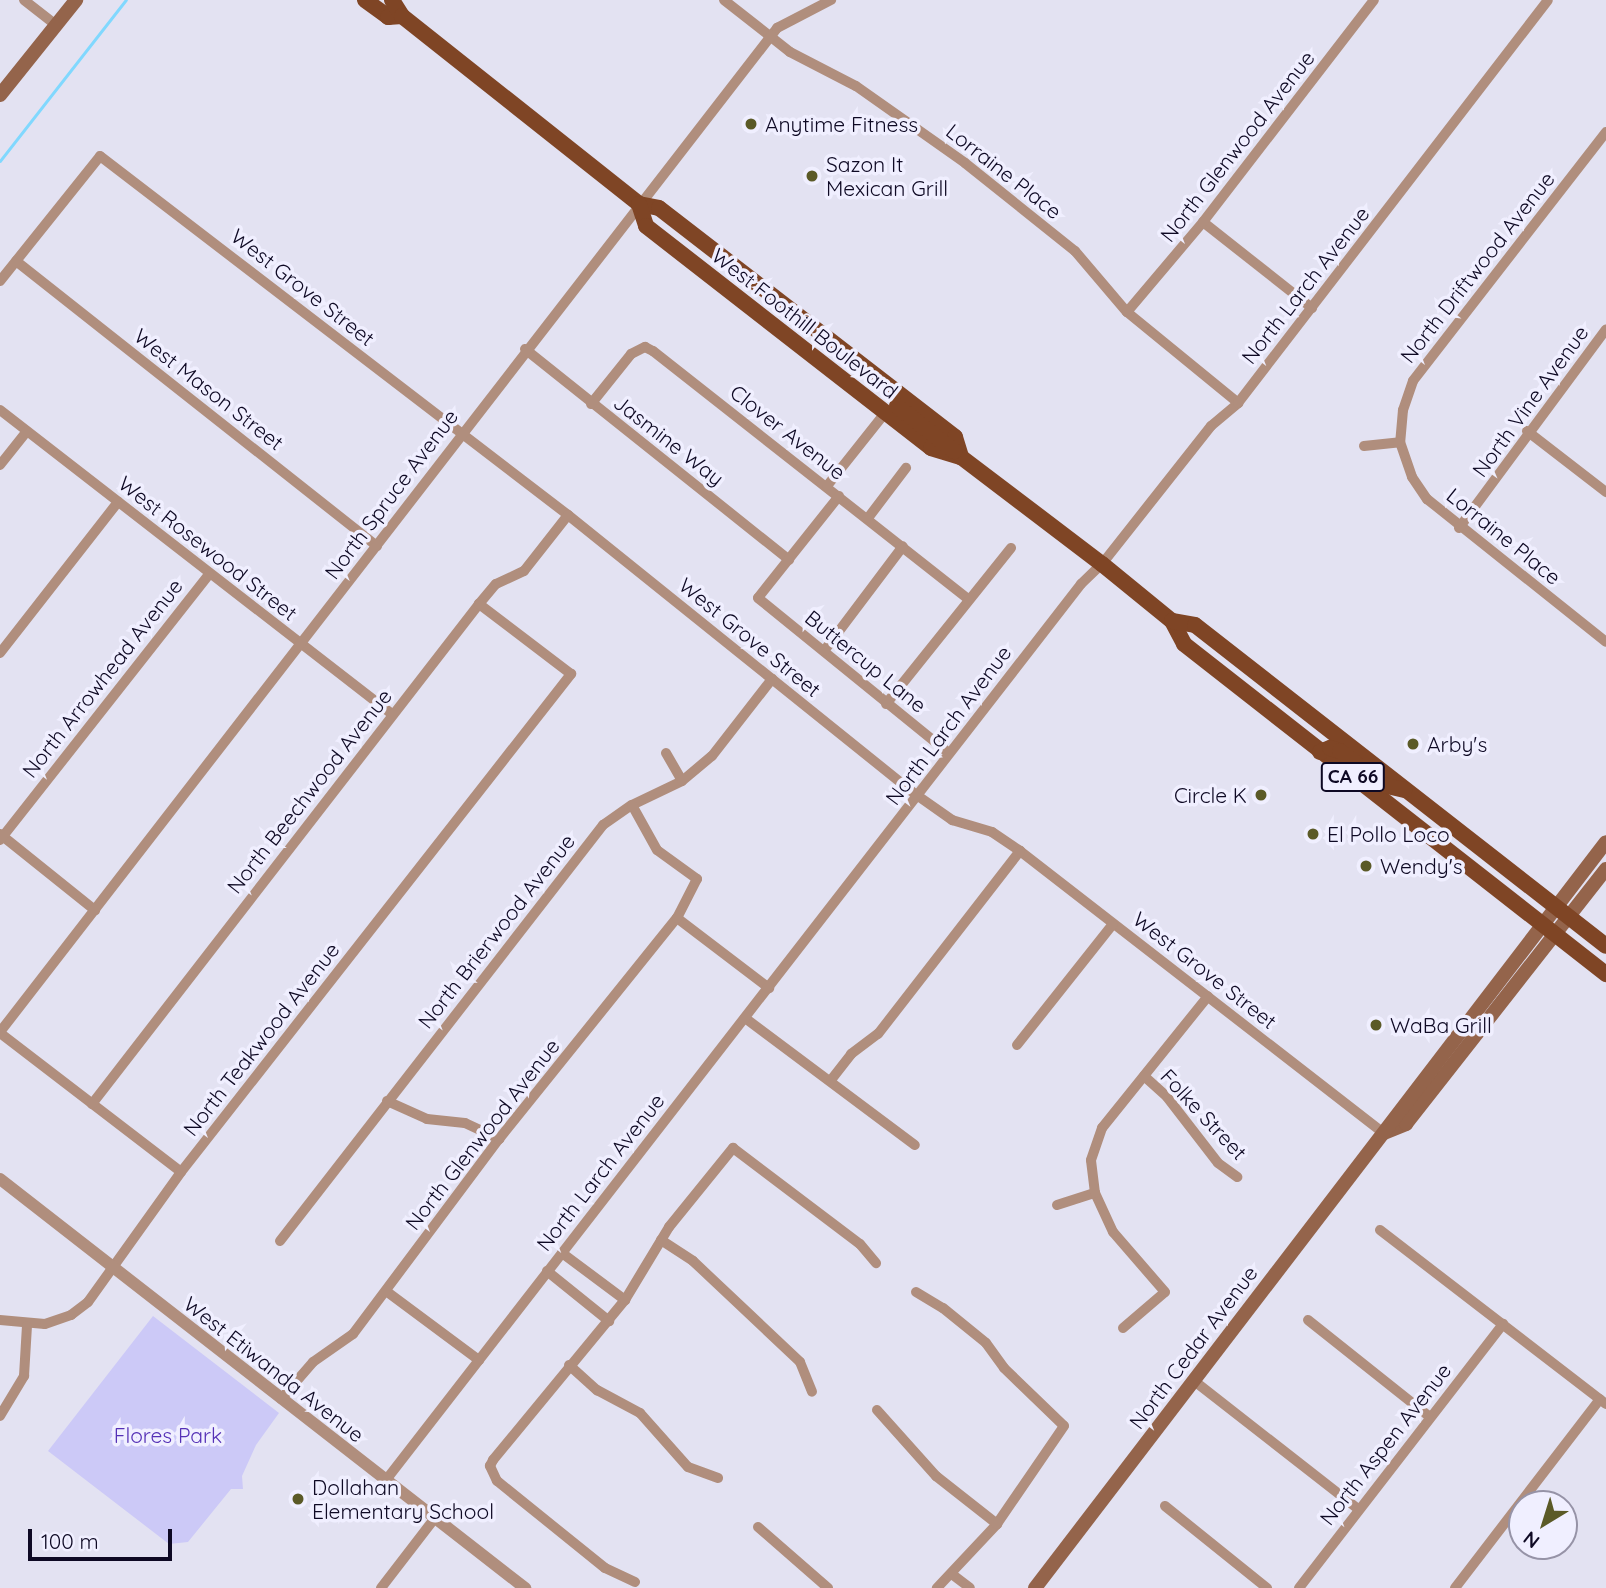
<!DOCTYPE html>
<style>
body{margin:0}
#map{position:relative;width:1606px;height:1588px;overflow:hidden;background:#e3e2f2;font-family:Quicksand,sans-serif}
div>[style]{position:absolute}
.green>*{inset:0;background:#ccc9f7}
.stream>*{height:2.5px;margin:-1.25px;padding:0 1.25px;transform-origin:1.25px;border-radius:1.25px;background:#81d8fe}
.minor>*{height:10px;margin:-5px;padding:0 5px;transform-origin:5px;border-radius:5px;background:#b08e7d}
.tertiary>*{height:12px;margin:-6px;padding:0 6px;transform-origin:6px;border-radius:6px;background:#b08e7d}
.secondary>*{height:14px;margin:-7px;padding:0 7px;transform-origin:7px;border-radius:7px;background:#94644b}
.primary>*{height:16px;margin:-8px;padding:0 8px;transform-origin:8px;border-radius:8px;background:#7f4525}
.dots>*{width:19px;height:19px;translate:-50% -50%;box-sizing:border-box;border:4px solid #f0efff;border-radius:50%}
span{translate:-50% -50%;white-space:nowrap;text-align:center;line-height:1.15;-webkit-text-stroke:7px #f0efff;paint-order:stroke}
.shield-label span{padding:2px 5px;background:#f0efff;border:2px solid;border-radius:5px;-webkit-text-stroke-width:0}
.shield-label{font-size:19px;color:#0e0924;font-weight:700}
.poi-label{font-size:21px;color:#0e0924}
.left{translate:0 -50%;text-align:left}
.right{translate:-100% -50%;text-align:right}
.street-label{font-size:21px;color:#0e0924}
.park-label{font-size:21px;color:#5531b6}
.north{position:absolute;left:1508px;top:1490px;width:70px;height:70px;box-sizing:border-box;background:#f0efff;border:2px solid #9693a7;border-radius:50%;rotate:218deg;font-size:19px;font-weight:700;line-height:28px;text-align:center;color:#0e0924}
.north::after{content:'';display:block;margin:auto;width:24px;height:32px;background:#5b5a27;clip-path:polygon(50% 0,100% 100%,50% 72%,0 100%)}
.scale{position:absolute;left:28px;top:1529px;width:144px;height:32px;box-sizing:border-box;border:4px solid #0e0924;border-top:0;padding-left:9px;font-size:21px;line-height:24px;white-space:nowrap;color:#0e0924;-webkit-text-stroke:5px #f0efff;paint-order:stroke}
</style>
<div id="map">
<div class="green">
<div style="clip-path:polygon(153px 1316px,279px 1413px,256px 1445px,242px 1476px,243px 1489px,231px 1489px,188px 1542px,169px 1544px,48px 1451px)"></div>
</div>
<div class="stream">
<div style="left:0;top:161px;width:204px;rotate:-52deg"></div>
</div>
<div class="minor">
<div style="left:24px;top:0;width:41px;rotate:38deg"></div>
<div style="left:724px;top:0;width:84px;rotate:38.2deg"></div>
<div style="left:790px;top:52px;width:74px;rotate:27.3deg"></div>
<div style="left:856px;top:86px;width:133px;rotate:35.2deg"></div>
<div style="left:965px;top:163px;width:141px;rotate:38.7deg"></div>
<div style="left:1075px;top:251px;width:80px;rotate:49.6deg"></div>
<div style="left:1127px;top:312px;width:144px;rotate:39.3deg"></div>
<div style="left:1606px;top:132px;width:315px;rotate:127.8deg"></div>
<div style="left:1413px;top:381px;width:31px;rotate:109deg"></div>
<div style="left:1403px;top:410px;width:32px;rotate:95deg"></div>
<div style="left:1400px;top:442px;width:37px;rotate:71deg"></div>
<div style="left:1412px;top:477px;width:27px;rotate:56deg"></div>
<div style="left:1427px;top:499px;width:229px;rotate:38.6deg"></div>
<div style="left:1203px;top:222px;width:139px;rotate:38.3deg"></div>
<div style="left:16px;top:261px;width:460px;rotate:38.3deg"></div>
<div style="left:0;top:281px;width:160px;rotate:-51.3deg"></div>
<div style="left:100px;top:156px;width:590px;rotate:37.49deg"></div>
<div style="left:568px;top:515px;width:449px;rotate:38.8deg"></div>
<div style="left:918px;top:796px;width:42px;rotate:35.2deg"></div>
<div style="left:952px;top:820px;width:42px;rotate:16.7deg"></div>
<div style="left:992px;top:832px;width:34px;rotate:34deg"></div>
<div style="left:1020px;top:851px;width:460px;rotate:37.8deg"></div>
<div style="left:1127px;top:312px;width:118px;rotate:-49.8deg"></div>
<div style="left:1203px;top:222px;width:280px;rotate:-52.4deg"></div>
<div style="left:525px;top:349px;width:338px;rotate:38.6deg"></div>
<div style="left:591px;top:404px;width:64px;rotate:-51.3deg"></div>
<div style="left:631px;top:354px;width:16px;rotate:-27deg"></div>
<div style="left:645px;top:347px;width:9px;rotate:27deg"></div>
<div style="left:653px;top:351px;width:400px;rotate:38.2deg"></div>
<div style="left:0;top:410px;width:496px;rotate:37.8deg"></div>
<div style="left:1527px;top:431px;width:100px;rotate:37.7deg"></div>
<div style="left:1364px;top:446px;width:36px;rotate:-6deg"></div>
<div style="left:0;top:465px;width:43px;rotate:-51.5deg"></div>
<div style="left:827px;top:486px;width:93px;rotate:-51.5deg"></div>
<div style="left:839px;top:496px;width:130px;rotate:128.5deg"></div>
<div style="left:758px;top:598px;width:246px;rotate:39.1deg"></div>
<div style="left:868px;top:518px;width:63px;rotate:-52.8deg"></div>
<div style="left:1459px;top:528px;width:247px;rotate:-53.5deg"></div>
<div style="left:824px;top:651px;width:131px;rotate:-53deg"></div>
<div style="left:0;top:653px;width:192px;rotate:-52deg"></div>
<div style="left:886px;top:704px;width:200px;rotate:-51.3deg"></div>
<div style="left:666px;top:753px;width:32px;rotate:60deg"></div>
<div style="left:0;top:834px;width:122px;rotate:38.7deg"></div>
<div style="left:0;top:840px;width:338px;rotate:-51.8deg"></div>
<div style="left:677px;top:918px;width:116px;rotate:37.3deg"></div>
<div style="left:745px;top:1018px;width:212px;rotate:36.8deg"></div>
<div style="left:0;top:1032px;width:1270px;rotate:-52.26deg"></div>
<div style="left:777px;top:28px;width:61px;rotate:-27.4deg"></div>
<div style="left:0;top:1033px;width:228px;rotate:37.5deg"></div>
<div style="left:1017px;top:1045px;width:154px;rotate:-51.6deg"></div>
<div style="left:1144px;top:1076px;width:31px;rotate:42deg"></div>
<div style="left:1167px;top:1097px;width:83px;rotate:52.3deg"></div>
<div style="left:1218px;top:1163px;width:24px;rotate:36deg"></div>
<div style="left:831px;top:1080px;width:33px;rotate:-52deg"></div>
<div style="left:851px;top:1054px;width:34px;rotate:-37deg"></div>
<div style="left:878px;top:1034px;width:232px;rotate:-52.2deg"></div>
<div style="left:387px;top:1101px;width:44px;rotate:24.2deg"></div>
<div style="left:427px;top:1119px;width:38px;rotate:6deg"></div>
<div style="left:465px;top:1123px;width:38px;rotate:25deg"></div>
<div style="left:92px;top:1104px;width:632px;rotate:-52.26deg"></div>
<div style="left:479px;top:604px;width:26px;rotate:-50deg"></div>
<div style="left:496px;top:584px;width:31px;rotate:-25deg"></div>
<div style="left:524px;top:571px;width:71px;rotate:-51.8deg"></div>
<div style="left:1057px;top:1205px;width:40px;rotate:-18deg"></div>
<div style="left:1380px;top:1230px;width:285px;rotate:37.6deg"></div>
<div style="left:661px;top:1240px;width:38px;rotate:33deg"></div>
<div style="left:693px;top:1261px;width:147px;rotate:43.3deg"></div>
<div style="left:800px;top:1362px;width:32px;rotate:68deg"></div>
<div style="left:280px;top:1241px;width:527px;rotate:-52.17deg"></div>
<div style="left:603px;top:825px;width:35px;rotate:-35deg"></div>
<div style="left:632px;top:805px;width:55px;rotate:-25.6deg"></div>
<div style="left:682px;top:781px;width:39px;rotate:-40deg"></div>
<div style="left:712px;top:756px;width:98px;rotate:-52.1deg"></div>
<div style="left:562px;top:1253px;width:79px;rotate:36.7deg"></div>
<div style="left:547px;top:1271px;width:80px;rotate:38.9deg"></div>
<div style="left:386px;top:1291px;width:116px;rotate:36.6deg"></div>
<div style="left:916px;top:1292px;width:31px;rotate:31deg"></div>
<div style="left:943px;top:1308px;width:55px;rotate:39.1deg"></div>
<div style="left:986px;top:1343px;width:31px;rotate:54deg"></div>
<div style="left:1004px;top:1368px;width:83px;rotate:44deg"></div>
<div style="left:1064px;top:1426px;width:119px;rotate:124.4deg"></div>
<div style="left:997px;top:1524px;width:88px;rotate:133.2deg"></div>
<div style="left:0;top:1320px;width:45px;rotate:5.1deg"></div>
<div style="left:45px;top:1324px;width:28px;rotate:-19deg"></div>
<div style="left:71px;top:1315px;width:21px;rotate:-37deg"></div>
<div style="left:88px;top:1302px;width:160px;rotate:-54.4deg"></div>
<div style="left:181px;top:1172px;width:633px;rotate:-51.93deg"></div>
<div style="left:571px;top:674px;width:116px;rotate:-142.7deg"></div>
<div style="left:1308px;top:1320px;width:156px;rotate:38.5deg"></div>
<div style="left:1123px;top:1328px;width:55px;rotate:-40.6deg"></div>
<div style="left:1165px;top:1292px;width:79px;rotate:-130.9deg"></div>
<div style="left:1113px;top:1232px;width:43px;rotate:-114.8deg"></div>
<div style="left:1095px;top:1193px;width:33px;rotate:-97deg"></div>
<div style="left:1091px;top:1160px;width:34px;rotate:-71deg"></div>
<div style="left:1102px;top:1128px;width:169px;rotate:-51.2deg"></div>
<div style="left:569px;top:1365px;width:38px;rotate:42deg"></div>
<div style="left:597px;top:1390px;width:49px;rotate:28.1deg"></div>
<div style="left:640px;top:1413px;width:72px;rotate:48.4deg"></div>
<div style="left:688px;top:1467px;width:32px;rotate:20deg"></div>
<div style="left:1193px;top:1380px;width:209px;rotate:38deg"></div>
<div style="left:281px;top:1399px;width:49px;rotate:-49.1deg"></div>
<div style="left:313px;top:1362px;width:49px;rotate:-35deg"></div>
<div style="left:353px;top:1334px;width:244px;rotate:-53.2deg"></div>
<div style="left:499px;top:1139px;width:284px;rotate:-51.2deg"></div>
<div style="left:677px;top:918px;width:44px;rotate:-62.9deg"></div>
<div style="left:697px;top:879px;width:49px;rotate:-144.1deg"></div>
<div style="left:657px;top:850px;width:51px;rotate:-119.1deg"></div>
<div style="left:877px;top:1410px;width:89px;rotate:48.2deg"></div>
<div style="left:936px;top:1476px;width:78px;rotate:38.2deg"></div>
<div style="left:0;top:1416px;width:47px;rotate:-59deg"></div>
<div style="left:24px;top:1376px;width:50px;rotate:-86.6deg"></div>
<div style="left:386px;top:1480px;width:1134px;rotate:-52.2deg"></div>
<div style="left:1081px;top:584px;width:29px;rotate:-44deg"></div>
<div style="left:1102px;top:564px;width:176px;rotate:-51.7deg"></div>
<div style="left:1211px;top:426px;width:35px;rotate:-40deg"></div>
<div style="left:1238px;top:403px;width:508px;rotate:-52.43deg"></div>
<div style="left:1165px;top:1506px;width:131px;rotate:38.8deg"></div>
<div style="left:758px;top:1527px;width:93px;rotate:41.1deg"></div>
<div style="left:953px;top:1575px;width:21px;rotate:37deg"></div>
<div style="left:635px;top:1582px;width:33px;rotate:-155deg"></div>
<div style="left:605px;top:1568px;width:139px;rotate:-141.1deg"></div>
<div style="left:497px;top:1481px;width:17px;rotate:-115deg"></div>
<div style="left:490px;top:1466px;width:7px;rotate:-63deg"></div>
<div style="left:493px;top:1460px;width:207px;rotate:-50.5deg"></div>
<div style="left:625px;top:1300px;width:85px;rotate:-58.9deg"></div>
<div style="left:669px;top:1227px;width:102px;rotate:-51deg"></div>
<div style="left:733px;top:1148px;width:159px;rotate:37.1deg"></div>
<div style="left:860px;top:1244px;width:25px;rotate:50deg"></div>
<div style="left:381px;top:1588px;width:88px;rotate:-52.4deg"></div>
<div style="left:1299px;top:1588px;width:334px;rotate:-52.3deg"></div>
<div style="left:1455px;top:1588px;width:238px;rotate:-52.5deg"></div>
</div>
<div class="tertiary">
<div style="left:0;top:1179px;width:666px;rotate:37.92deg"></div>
</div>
<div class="secondary">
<div style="left:0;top:95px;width:122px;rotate:-51.3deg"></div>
<div style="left:1384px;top:1133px;width:24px;rotate:-22deg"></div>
<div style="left:1406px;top:1124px;width:324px;rotate:-51.9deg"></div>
<div style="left:1035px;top:1588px;width:939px;rotate:-52.57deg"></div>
</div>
<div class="primary">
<div style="left:365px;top:0;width:29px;rotate:36deg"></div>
<div style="left:388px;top:17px;width:14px;rotate:-4deg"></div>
<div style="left:392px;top:0;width:19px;rotate:58deg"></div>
<div style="left:402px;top:16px;width:303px;rotate:38.4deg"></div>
<div style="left:639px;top:204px;width:20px;rotate:11deg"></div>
<div style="left:659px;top:208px;width:374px;rotate:37.7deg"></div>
<div style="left:955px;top:437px;width:21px;rotate:73deg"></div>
<div style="left:639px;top:204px;width:23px;rotate:72deg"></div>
<div style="left:646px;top:226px;width:361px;rotate:37.9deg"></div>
<div style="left:931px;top:448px;width:31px;rotate:17deg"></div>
<div style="left:961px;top:457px;width:177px;rotate:37.2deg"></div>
<div style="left:1102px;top:564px;width:90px;rotate:39.2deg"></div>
<div style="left:1172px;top:621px;width:26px;rotate:62deg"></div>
<div style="left:1184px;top:644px;width:536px;rotate:38.03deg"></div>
<div style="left:897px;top:406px;width:73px;rotate:38.3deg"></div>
<div style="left:1172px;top:621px;width:23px;rotate:10deg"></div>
<div style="left:1195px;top:625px;width:521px;rotate:37.99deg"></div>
<div style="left:1320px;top:752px;width:11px;rotate:-22deg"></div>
<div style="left:1330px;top:748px;width:10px;rotate:17deg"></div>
<div style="left:1340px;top:751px;width:55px;rotate:38.3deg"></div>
<div style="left:1383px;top:785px;width:22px;rotate:13deg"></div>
</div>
<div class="dots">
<div style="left:751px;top:124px;background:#5b5a27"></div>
<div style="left:812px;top:176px;background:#5b5a27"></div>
<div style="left:1413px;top:744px;background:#5b5a27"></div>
<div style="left:1261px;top:795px;background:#5b5a27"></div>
<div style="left:1313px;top:834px;background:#5b5a27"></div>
<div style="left:1366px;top:866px;background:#5b5a27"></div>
<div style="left:1376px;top:1025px;background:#5b5a27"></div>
<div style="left:298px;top:1499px;background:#5b5a27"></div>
</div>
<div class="shield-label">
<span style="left:1353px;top:777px">CA 66</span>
</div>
<div class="poi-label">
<span class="left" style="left:765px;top:124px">Anytime Fitness</span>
<span class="left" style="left:826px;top:176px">Sazon It<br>Mexican Grill</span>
<span class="left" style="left:1427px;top:744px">Arby's</span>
<span class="right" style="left:1247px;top:795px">Circle K</span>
<span class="left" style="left:1327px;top:834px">El Pollo Loco</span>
<span class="left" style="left:1380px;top:866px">Wendy's</span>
<span class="left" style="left:1390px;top:1025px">WaBa Grill</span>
<span class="left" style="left:312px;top:1499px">Dollahan<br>Elementary School</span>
</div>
<div class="street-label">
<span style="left:1237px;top:146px;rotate:-52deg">North Glenwood Avenue</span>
<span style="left:1004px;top:171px;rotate:38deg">Lorraine Place</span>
<span style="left:1477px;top:267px;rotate:-52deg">North Driftwood Avenue</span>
<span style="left:1305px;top:285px;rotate:-52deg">North Larch Avenue</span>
<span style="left:303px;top:287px;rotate:38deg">West Grove Street</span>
<span style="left:805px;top:323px;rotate:38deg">West Foothill Boulevard</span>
<span style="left:209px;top:389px;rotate:38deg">West Mason Street</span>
<span style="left:1530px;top:401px;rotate:-54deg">North Vine Avenue</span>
<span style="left:788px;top:432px;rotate:38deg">Clover Avenue</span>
<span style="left:669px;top:440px;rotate:38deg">Jasmine Way</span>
<span style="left:391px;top:494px;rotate:-53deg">North Spruce Avenue</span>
<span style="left:1504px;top:536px;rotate:39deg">Lorraine Place</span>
<span style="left:208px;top:548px;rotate:38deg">West Rosewood Street</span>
<span style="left:750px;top:637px;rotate:39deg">West Grove Street</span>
<span style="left:866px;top:661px;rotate:39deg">Buttercup Lane</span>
<span style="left:102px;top:678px;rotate:-52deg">North Arrowhead Avenue</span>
<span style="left:948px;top:725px;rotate:-53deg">North Larch Avenue</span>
<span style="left:309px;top:791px;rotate:-52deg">North Beechwood Avenue</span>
<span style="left:496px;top:931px;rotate:-52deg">North Brierwood Avenue</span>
<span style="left:1205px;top:970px;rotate:38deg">West Grove Street</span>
<span style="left:261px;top:1039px;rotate:-52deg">North Teakwood Avenue</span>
<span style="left:1204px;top:1114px;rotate:47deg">Folke Street</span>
<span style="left:482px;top:1134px;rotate:-52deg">North Glenwood Avenue</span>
<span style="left:600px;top:1172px;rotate:-52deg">North Larch Avenue</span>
<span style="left:1193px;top:1347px;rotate:-53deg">North Cedar Avenue</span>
<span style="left:274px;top:1369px;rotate:38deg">West Etiwanda Avenue</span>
<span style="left:1385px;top:1444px;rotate:-52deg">North Aspen Avenue</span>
</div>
<div class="park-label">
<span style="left:168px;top:1435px">Flores Park</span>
</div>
<div class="north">N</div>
<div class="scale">100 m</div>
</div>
